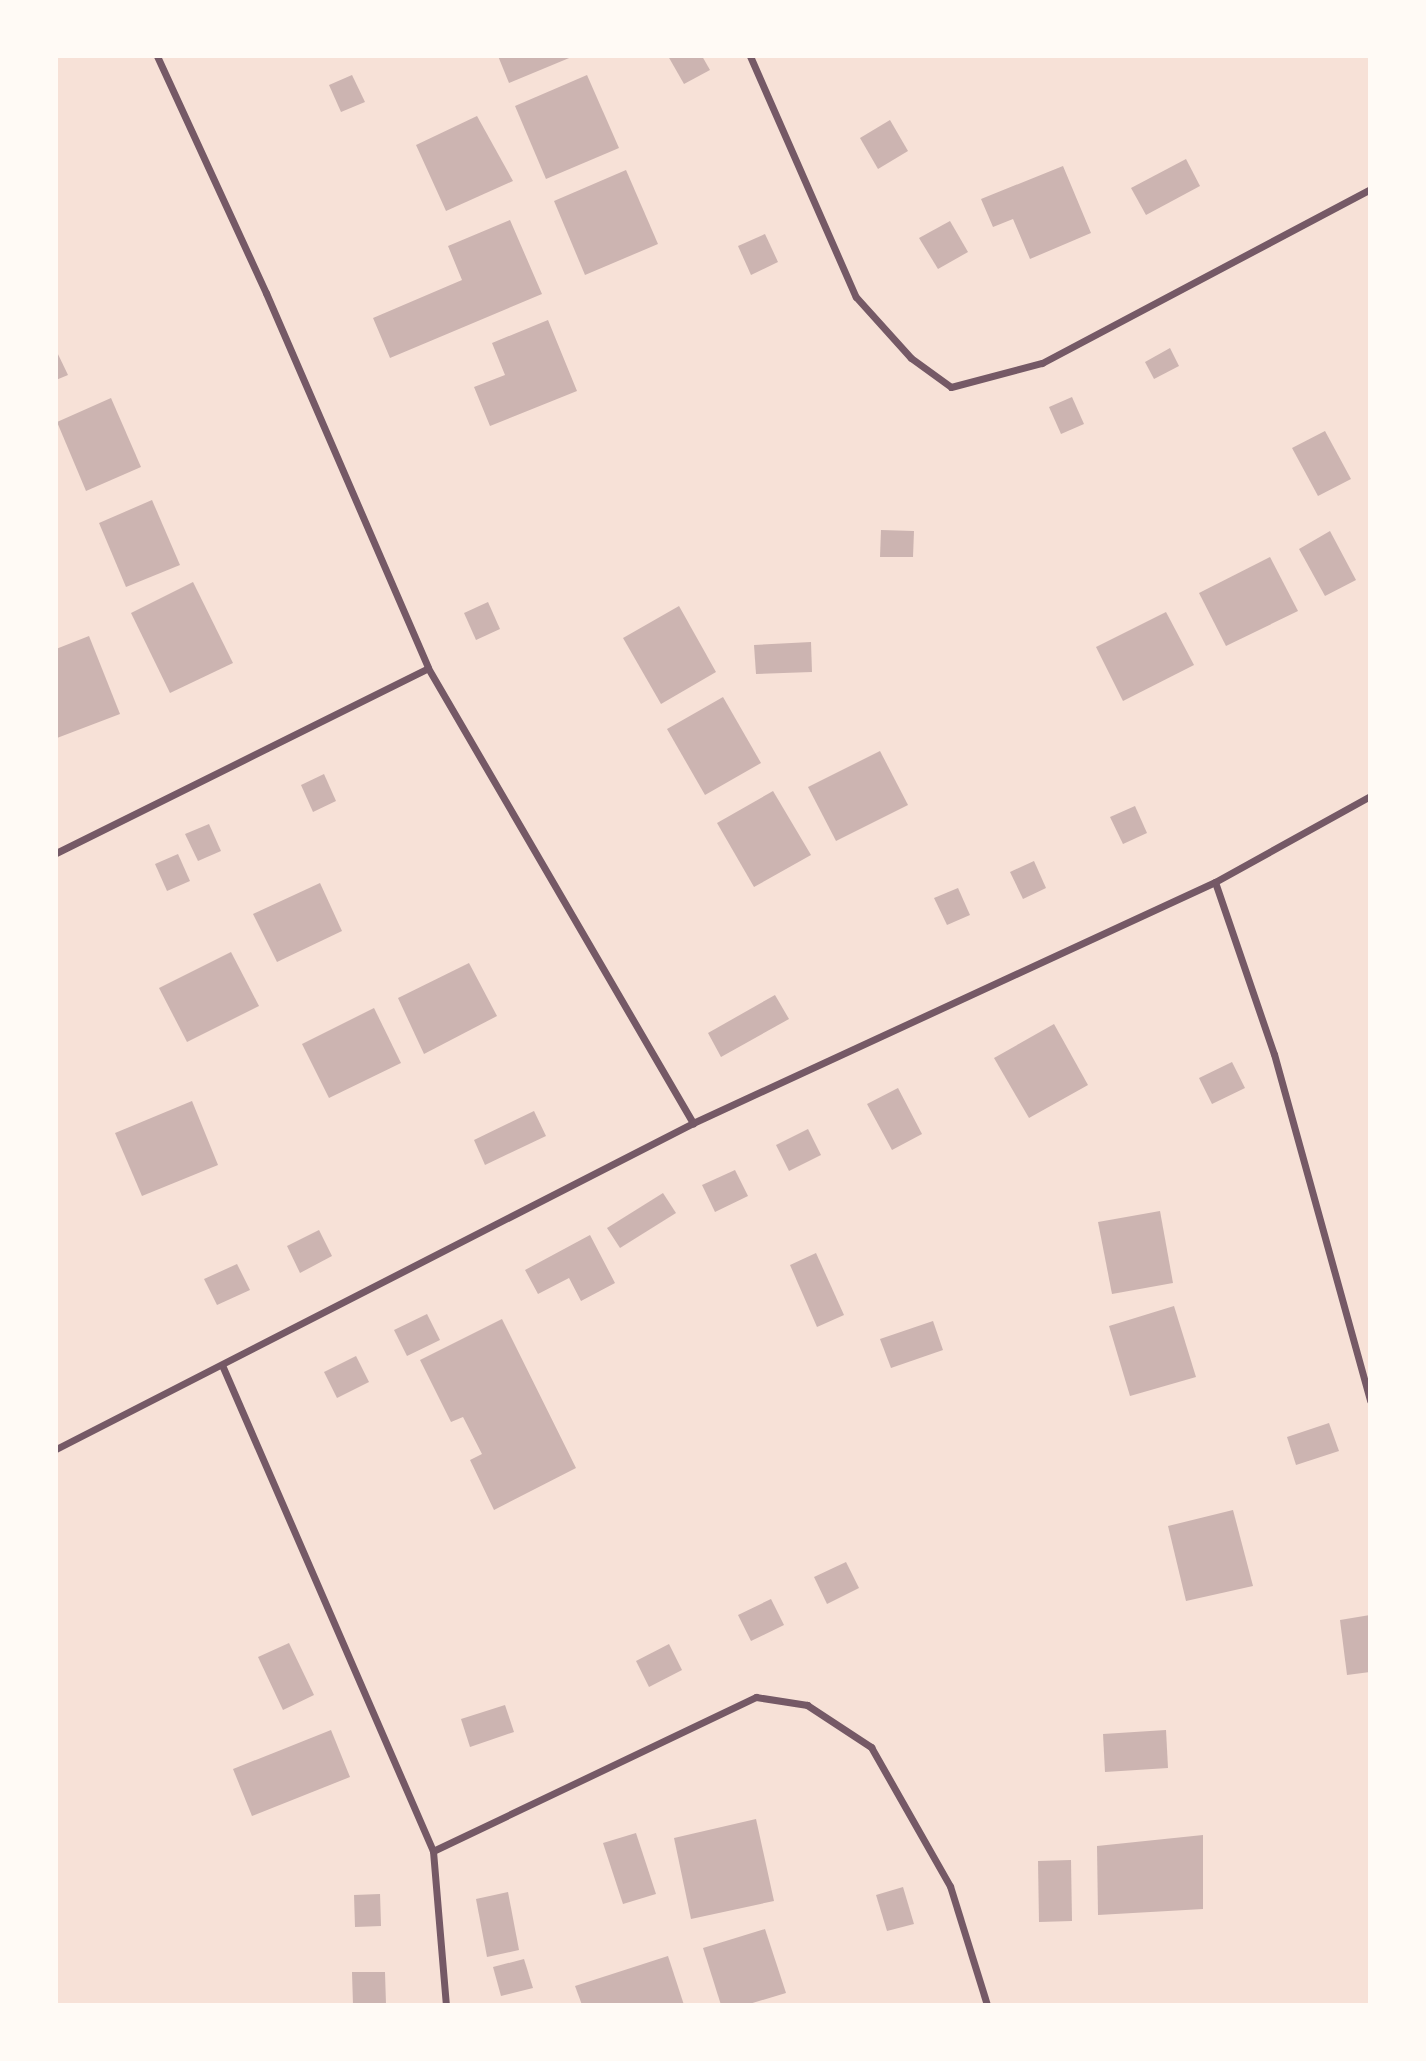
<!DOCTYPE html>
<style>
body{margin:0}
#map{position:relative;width:1426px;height:2061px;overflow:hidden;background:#f7e1d7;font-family:Quicksand,sans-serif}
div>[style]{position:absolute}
.building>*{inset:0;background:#ccb4b1}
.minor>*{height:7px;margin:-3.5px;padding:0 3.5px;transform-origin:3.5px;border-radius:3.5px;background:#755966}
span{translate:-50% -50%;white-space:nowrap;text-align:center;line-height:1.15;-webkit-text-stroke:7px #fffaf5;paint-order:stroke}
.frame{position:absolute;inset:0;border:58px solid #fffaf5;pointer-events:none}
</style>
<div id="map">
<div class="building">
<div style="clip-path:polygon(498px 56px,574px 56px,509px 83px)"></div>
<div style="clip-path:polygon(668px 56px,702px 56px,710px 70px,684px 84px)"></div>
<div style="clip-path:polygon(352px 75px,365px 102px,341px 112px,329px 85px)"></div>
<div style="clip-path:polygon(587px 75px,619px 148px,546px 179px,515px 106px)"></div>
<div style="clip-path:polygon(477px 116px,513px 181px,446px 211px,416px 145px)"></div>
<div style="clip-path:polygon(890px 120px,908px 151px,878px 169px,860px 138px)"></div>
<div style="clip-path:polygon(1186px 159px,1200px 186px,1146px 215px,1131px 188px)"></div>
<div style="clip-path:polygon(1063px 166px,1091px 233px,1030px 259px,1013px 219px,993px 227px,981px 199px)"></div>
<div style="clip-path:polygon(626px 170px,658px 244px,585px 275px,554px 201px)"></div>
<div style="clip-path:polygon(510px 220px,542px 294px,390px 358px,373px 318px,462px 280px,448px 246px)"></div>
<div style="clip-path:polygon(950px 221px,968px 252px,938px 269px,919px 238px)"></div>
<div style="clip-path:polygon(765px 234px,778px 262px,751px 275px,738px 246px)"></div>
<div style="clip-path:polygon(548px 320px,577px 391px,490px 426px,474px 387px,505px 375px,492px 343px)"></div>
<div style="clip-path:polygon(1170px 348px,1179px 366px,1154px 379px,1145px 362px)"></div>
<div style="clip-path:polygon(56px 350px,68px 375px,56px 380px)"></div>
<div style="clip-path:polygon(1072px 397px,1084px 424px,1061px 434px,1049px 407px)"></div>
<div style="clip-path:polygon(111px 398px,141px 467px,86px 491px,57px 422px)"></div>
<div style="clip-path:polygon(1325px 431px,1351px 479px,1318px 496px,1292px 448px)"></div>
<div style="clip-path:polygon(152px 500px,180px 565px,126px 587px,99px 523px)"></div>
<div style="clip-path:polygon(881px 530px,914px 531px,913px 557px,880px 557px)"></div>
<div style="clip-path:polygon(1330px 531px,1356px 580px,1325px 596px,1299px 549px)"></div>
<div style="clip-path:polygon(1270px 557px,1298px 611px,1226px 646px,1199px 593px)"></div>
<div style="clip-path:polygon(193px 582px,233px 663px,170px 693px,131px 613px)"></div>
<div style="clip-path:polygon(488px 602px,500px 629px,476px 640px,464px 613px)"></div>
<div style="clip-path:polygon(679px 606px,716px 672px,661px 704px,623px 638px)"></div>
<div style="clip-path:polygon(1166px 612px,1194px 665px,1123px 701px,1096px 647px)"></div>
<div style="clip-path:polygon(89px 636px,120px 714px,57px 738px,56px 649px)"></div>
<div style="clip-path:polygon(811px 642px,812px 672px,756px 674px,754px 645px)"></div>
<div style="clip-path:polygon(723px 697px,761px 763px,705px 795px,667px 729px)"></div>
<div style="clip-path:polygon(880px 751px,908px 805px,836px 841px,808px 787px)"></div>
<div style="clip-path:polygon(324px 774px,336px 801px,313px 812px,301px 785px)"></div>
<div style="clip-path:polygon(773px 791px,811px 855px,754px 887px,717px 823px)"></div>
<div style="clip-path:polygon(1135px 806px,1147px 833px,1123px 844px,1110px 817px)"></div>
<div style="clip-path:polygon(209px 824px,221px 851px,198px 861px,185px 834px)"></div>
<div style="clip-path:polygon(178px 854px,190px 881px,167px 891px,155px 864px)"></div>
<div style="clip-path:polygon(1034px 861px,1046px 888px,1023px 899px,1010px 872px)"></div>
<div style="clip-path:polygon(320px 883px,342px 931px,277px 962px,253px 914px)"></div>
<div style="clip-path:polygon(958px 888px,970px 915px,947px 925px,934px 898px)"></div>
<div style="clip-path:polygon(231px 952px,259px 1006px,187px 1042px,159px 988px)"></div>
<div style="clip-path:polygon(469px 963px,497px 1016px,424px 1054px,398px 998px)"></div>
<div style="clip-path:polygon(775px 995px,789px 1019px,721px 1057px,708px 1033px)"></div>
<div style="clip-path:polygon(374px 1008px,401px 1063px,329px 1098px,302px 1044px)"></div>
<div style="clip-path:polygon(1054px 1024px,1088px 1085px,1029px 1118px,994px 1058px)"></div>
<div style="clip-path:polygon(1232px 1062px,1245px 1088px,1212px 1104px,1199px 1078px)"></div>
<div style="clip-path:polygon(898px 1088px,922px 1134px,892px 1150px,867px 1104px)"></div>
<div style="clip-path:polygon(192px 1101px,218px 1165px,142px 1196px,115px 1133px)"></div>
<div style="clip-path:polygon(534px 1111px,546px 1136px,485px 1165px,474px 1140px)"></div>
<div style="clip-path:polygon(808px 1129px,821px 1155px,789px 1171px,776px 1145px)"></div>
<div style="clip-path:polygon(735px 1170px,748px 1196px,715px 1212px,702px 1185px)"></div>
<div style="clip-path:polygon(663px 1193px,676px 1213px,620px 1248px,607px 1228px)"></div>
<div style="clip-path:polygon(1160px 1211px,1173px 1283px,1112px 1294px,1098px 1222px)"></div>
<div style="clip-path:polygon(319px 1230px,332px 1256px,300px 1273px,287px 1246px)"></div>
<div style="clip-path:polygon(590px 1235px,615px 1283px,581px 1301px,569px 1278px,538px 1294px,525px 1270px)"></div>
<div style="clip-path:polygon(816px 1253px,844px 1315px,817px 1327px,790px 1265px)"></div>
<div style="clip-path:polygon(237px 1264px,250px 1290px,217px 1305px,204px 1279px)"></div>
<div style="clip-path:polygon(1174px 1306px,1196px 1377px,1130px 1396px,1109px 1326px)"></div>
<div style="clip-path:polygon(427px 1314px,440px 1340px,407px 1356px,394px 1330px)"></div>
<div style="clip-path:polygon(502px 1319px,576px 1468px,494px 1510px,470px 1460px,482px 1454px,463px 1417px,451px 1422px,420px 1360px)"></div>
<div style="clip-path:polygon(933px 1321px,943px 1350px,891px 1368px,880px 1339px)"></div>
<div style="clip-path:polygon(356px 1356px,369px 1382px,337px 1398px,324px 1372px)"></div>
<div style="clip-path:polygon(1329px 1423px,1339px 1451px,1296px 1465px,1287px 1437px)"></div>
<div style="clip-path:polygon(1233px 1510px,1253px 1586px,1186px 1601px,1168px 1526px)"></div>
<div style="clip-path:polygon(846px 1562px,859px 1588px,827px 1604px,814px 1577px)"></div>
<div style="clip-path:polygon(771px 1599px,784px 1625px,751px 1641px,738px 1615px)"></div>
<div style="clip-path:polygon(1370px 1615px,1370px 1672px,1347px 1675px,1340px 1620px)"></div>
<div style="clip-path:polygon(289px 1643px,314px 1695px,283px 1710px,258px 1657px)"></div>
<div style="clip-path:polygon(669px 1644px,682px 1670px,649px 1687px,636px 1661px)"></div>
<div style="clip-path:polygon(505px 1705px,514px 1732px,470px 1747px,461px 1719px)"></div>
<div style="clip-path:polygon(331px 1730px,350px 1777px,252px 1816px,233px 1769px)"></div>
<div style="clip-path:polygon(1166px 1730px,1168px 1768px,1105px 1772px,1103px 1734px)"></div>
<div style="clip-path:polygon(756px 1819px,774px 1901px,691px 1919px,674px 1838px)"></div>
<div style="clip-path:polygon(636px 1833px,656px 1894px,623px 1904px,603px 1843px)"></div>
<div style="clip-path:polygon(1203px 1835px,1203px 1909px,1098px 1915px,1097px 1846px)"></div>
<div style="clip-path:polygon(1071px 1860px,1072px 1921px,1039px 1922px,1038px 1861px)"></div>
<div style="clip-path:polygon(903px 1887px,914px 1924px,887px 1931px,876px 1895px)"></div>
<div style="clip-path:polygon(508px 1892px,519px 1950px,487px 1957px,476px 1899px)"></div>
<div style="clip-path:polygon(380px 1894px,381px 1926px,355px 1927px,354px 1895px)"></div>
<div style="clip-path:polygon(765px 1929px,786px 1993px,746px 2005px,721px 2005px,703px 1948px)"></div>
<div style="clip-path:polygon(668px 1956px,684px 2005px,582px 2005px,575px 1986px)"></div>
<div style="clip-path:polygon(524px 1959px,533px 1988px,501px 1996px,493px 1967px)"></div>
<div style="clip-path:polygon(352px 1972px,385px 1972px,386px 2005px,353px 2005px)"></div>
</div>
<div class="minor">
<div style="left:157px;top:56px;width:261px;rotate:65.3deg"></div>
<div style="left:266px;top:293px;width:408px;rotate:66.6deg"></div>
<div style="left:750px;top:56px;width:263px;rotate:66.3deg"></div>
<div style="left:856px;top:297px;width:82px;rotate:48deg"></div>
<div style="left:911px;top:358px;width:49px;rotate:35.9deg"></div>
<div style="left:951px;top:387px;width:94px;rotate:-14.8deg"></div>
<div style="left:1042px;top:363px;width:371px;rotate:-27.9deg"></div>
<div style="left:56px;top:853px;width:415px;rotate:-26.4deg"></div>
<div style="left:428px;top:668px;width:527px;rotate:59.78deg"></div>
<div style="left:1215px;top:882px;width:182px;rotate:71.1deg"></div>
<div style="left:1274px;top:1054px;width:360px;rotate:74.5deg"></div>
<div style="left:222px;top:1365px;width:530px;rotate:66.53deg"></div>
<div style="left:433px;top:1851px;width:155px;rotate:85.2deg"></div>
<div style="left:56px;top:1449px;width:716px;rotate:-27.1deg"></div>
<div style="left:693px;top:1123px;width:575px;rotate:-24.78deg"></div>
<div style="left:1215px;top:882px;width:177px;rotate:-29deg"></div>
<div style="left:433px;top:1851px;width:358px;rotate:-25.5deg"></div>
<div style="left:756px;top:1697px;width:52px;rotate:8.9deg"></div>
<div style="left:807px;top:1705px;width:77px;rotate:33.3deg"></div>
<div style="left:871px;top:1747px;width:160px;rotate:60.4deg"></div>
<div style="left:950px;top:1886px;width:125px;rotate:72.7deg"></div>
</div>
<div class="frame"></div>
</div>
